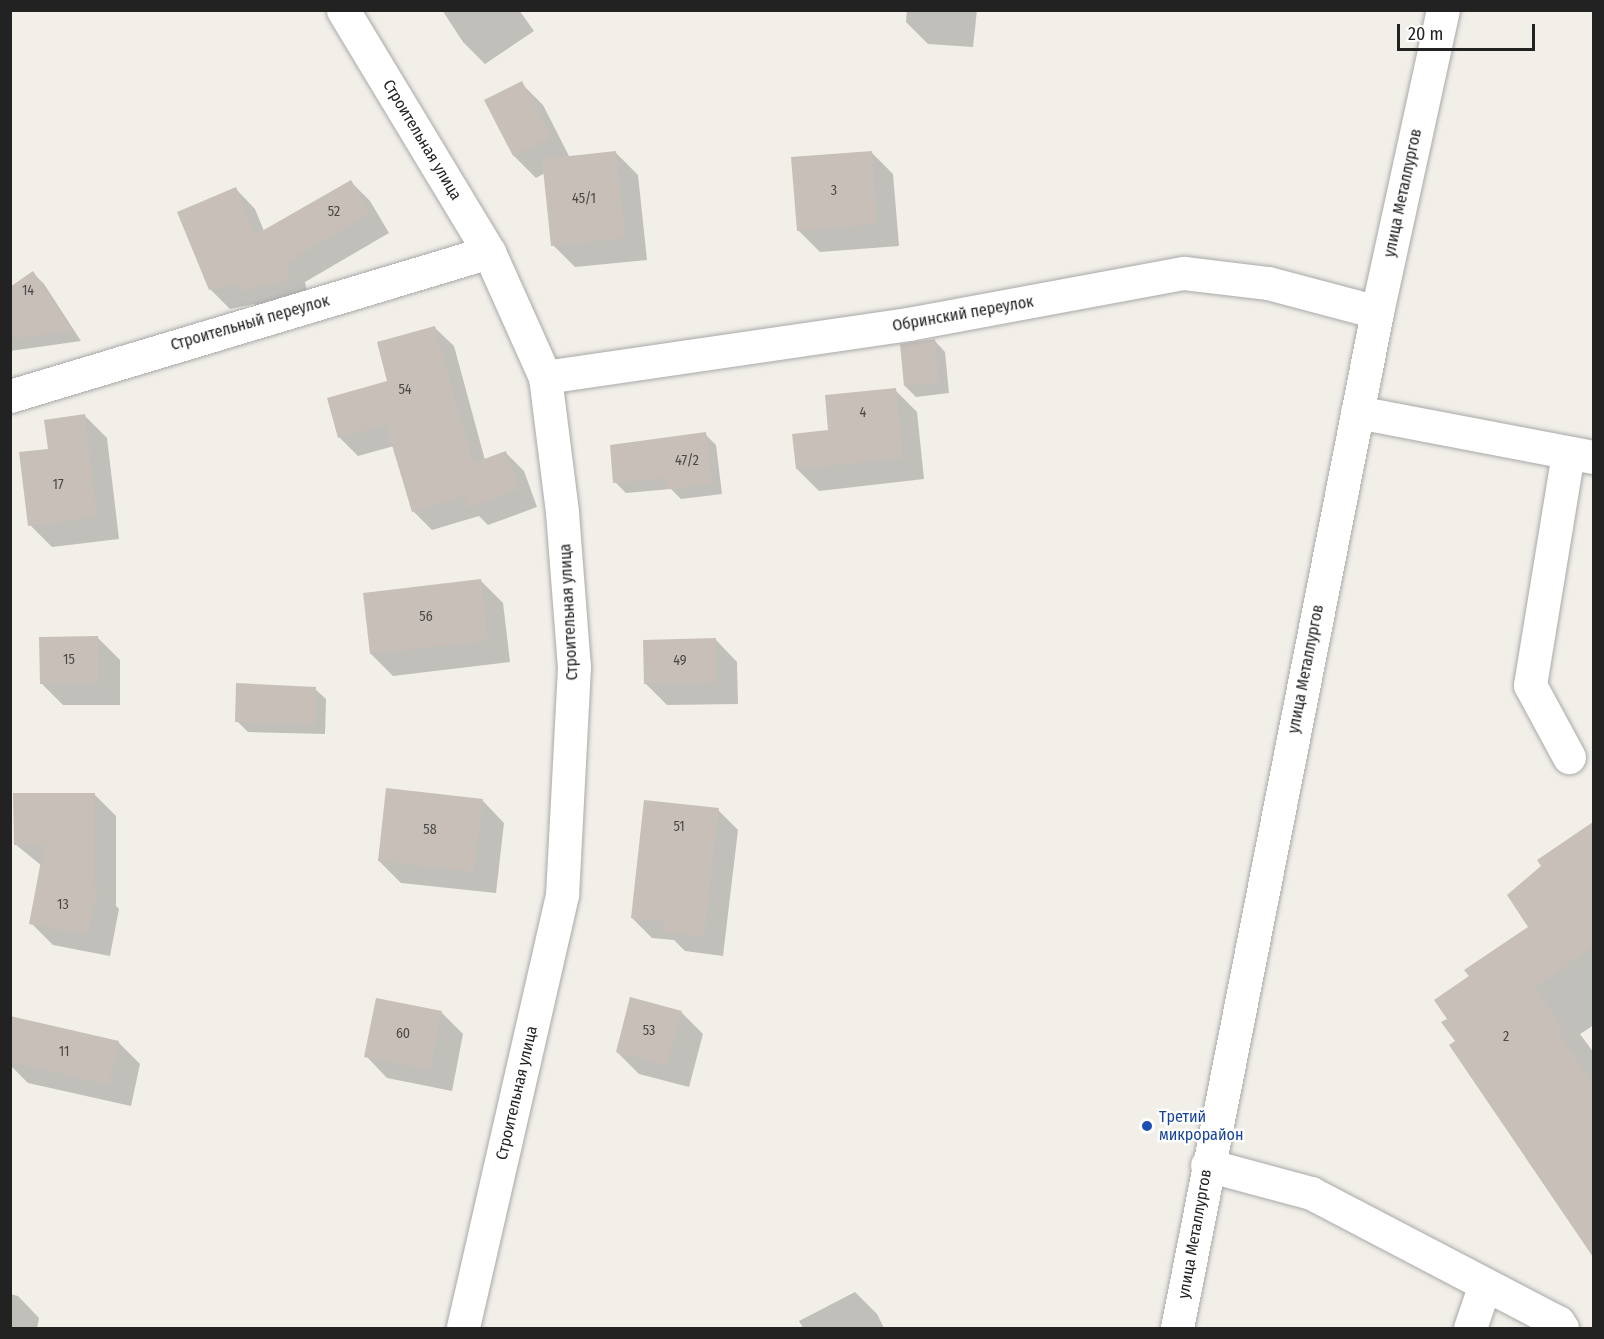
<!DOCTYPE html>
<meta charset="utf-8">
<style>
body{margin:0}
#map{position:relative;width:1604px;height:1339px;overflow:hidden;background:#f2efe9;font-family:"Fira Sans Condensed",sans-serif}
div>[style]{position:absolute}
.shadow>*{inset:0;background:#0003}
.building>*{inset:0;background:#c7bfb8}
.roads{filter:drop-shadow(0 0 2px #a9a9a9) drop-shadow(0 0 2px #a9a9a9)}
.minor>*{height:33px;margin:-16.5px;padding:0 16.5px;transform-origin:16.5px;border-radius:16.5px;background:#fff}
.dots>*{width:16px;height:16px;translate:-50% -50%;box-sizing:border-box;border:3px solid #fff;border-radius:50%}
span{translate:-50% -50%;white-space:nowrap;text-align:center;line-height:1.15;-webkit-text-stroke:4.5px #fff;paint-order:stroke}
.number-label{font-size:14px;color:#4b4948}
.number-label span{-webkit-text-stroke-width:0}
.street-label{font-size:16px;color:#222}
.transit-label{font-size:16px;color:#164399}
.left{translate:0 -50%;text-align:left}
.frame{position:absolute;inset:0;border:12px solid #222;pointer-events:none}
.scale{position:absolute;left:1397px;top:24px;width:138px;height:27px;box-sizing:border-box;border:3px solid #222;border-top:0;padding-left:8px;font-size:18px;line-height:21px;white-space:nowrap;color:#222;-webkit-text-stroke:4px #fff;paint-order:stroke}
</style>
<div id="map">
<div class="shadow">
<div style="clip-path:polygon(442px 10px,519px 10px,534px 31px,485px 64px,463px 42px)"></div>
<div style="clip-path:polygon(907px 10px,977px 10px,973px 47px,928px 44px,906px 22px)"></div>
<div style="clip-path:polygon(521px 83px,543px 105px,570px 158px,616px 153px,638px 175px,647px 260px,575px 267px,553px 245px,545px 173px,536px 178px,514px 156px,486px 101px)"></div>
<div style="clip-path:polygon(871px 152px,893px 174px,899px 246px,820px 252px,798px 230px)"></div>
<div style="clip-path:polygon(351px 182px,370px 201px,389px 233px,305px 282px,309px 300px,260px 310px,254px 304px,230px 309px,210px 289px,236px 189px,255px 209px,264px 231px)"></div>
<div style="clip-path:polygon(33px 273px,44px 284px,81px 341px,10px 351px,10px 312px)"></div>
<div style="clip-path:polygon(435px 328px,454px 346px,485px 460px,506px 453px,524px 471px,537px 507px,488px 525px,479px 516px,432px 530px,413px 511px,394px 446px,358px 456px,339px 437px)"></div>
<div style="clip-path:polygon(935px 341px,945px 352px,949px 393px,916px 397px,905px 386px)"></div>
<div style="clip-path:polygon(895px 390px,917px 412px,924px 479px,819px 491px,797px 469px,830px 431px)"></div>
<div style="clip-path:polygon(85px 416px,107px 438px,119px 539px,52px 547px,30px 525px,49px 450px)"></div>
<div style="clip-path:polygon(705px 434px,716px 445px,722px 494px,681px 499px,671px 489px,626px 493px,615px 482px)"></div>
<div style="clip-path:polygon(481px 581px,503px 603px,510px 662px,393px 676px,371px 654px)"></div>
<div style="clip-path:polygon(98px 638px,120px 660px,120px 705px,63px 705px,41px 683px)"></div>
<div style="clip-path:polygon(716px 640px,737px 662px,738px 704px,667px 705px,645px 683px)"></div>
<div style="clip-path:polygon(315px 689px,326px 699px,325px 734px,248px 732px,237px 721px)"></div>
<div style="clip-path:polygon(94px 794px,116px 816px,116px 906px,119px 909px,110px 956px,53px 945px,31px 923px,42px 866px,15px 844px)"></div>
<div style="clip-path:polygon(483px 801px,504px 823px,496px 893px,401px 883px,379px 861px)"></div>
<div style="clip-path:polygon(718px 810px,738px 830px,723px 956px,685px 951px,674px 940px,652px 938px,632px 918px)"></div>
<div style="clip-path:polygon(1594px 831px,1594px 1025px,1580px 1034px,1594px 1053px,1594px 1255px,1452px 1046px,1457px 1042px,1449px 1019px,1471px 976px,1530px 927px)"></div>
<div style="clip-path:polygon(441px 1012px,463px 1034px,452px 1091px,387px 1078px,366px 1056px)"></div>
<div style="clip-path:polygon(681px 1012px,703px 1034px,689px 1087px,639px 1074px,617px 1052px)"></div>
<div style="clip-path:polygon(10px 1042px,118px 1042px,140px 1064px,131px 1106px,28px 1083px,10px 1065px)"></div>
<div style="clip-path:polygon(855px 1292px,877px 1314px,884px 1328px,803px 1328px,799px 1321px)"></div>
<div style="clip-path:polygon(10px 1294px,18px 1296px,39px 1318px,37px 1328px,10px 1328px)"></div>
</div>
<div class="building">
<div style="clip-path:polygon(522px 81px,550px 138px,513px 156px,484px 100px)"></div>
<div style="clip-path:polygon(616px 151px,625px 238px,551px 246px,542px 159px)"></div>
<div style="clip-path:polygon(872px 151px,877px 224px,797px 231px,791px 157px)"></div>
<div style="clip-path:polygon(351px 180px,370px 213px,286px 263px,290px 280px,239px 291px,238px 284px,209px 290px,177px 212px,236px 187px,255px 235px)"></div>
<div style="clip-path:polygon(33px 271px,72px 331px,10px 339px,10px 287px)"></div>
<div style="clip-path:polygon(435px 326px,473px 463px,506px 451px,519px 489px,468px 508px,464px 496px,412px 512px,386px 425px,338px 438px,327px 398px,387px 381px,377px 342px)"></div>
<div style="clip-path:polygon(935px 339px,939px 383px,904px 386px,900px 344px)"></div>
<div style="clip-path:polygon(896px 388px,903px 458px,796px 469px,792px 434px,828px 430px,825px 395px)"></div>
<div style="clip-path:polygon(85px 414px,97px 517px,28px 526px,19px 452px,48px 449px,44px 420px)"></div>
<div style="clip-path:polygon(706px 432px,712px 484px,669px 489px,667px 478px,613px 483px,610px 445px)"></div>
<div style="clip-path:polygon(481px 579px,488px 641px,370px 654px,363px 593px)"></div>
<div style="clip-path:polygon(98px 636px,99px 683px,40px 684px,39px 637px)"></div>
<div style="clip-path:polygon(716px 638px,717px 682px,644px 684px,643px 640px)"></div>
<div style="clip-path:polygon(236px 683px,316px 687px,315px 724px,235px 722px)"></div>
<div style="clip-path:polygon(386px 788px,483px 799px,474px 872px,378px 861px)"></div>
<div style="clip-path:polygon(13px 793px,95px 793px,94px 885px,98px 886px,88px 935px,29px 924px,44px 845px,14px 845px)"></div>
<div style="clip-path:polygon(644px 800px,719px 808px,704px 937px,664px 932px,665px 922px,631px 918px)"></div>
<div style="clip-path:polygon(1593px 822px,1593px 947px,1535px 987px,1563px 1029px,1558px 1032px,1593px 1084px,1593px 1257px,1449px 1045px,1455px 1041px,1441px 1022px,1447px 1019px,1434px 1000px,1469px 976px,1464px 970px,1528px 927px,1507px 895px,1541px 866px,1537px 860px)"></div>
<div style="clip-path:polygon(630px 997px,682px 1011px,667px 1066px,616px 1052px)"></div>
<div style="clip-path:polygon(376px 998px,442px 1011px,430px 1070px,364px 1057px)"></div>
<div style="clip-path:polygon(10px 1016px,119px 1041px,109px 1085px,10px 1062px)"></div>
</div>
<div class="roads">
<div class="minor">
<div style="left:343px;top:10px;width:283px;rotate:58.9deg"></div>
<div style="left:489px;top:252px;width:137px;rotate:65.9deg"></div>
<div style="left:545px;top:377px;width:136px;rotate:82.8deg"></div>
<div style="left:562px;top:512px;width:155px;rotate:85.6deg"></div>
<div style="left:574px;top:667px;width:228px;rotate:93deg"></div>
<div style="left:562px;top:895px;width:444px;rotate:102.9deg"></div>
<div style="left:545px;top:377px;width:367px;rotate:-8.3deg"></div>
<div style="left:908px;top:324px;width:281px;rotate:-10.5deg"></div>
<div style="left:1184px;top:273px;width:85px;rotate:6.8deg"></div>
<div style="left:1268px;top:283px;width:113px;rotate:14.9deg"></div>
<div style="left:10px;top:396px;width:500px;rotate:-16.73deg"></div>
<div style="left:1357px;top:412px;width:241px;rotate:10.8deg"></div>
<div style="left:1568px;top:453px;width:235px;rotate:99.3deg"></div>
<div style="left:1530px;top:685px;width:82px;rotate:61.6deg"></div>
<div style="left:1207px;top:1165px;width:108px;rotate:15.1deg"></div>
<div style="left:1311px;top:1193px;width:279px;rotate:27.6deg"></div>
<div style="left:1558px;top:1322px;width:7px;rotate:56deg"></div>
<div style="left:1177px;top:1328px;width:1035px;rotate:-78.86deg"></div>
<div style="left:1377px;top:312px;width:309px;rotate:-77.7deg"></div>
<div style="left:1470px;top:1328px;width:46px;rotate:-71.2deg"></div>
</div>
</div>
<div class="dots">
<div style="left:1147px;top:1126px;background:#1a4fb4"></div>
</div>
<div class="number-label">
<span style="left:834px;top:191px">3</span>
<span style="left:584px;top:199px">45/1</span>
<span style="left:334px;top:212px">52</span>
<span style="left:28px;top:291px">14</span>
<span style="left:405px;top:390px">54</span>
<span style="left:863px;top:413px">4</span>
<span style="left:687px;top:461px">47/2</span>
<span style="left:58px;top:485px">17</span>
<span style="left:426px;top:617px">56</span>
<span style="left:69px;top:660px">15</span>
<span style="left:680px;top:661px">49</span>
<span style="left:679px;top:827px">51</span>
<span style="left:430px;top:830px">58</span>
<span style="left:63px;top:905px">13</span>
<span style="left:649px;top:1031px">53</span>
<span style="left:403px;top:1034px">60</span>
<span style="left:1506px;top:1037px">2</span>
<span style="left:64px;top:1052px">11</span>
</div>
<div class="street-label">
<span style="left:422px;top:140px;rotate:59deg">Строительная улица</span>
<span style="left:1403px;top:193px;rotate:-78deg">улица Металлургов</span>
<span style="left:963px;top:314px;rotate:-10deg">Обринский переулок</span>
<span style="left:250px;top:323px;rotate:-16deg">Строительный переулок</span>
<span style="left:569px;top:612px;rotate:-93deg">Строительная улица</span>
<span style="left:1306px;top:669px;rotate:-79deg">улица Металлургов</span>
<span style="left:517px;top:1093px;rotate:-77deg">Строительная улица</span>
<span style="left:1195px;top:1234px;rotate:-80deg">улица Металлургов</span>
</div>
<div class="transit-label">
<span class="left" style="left:1159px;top:1126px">Третий<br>микрорайон</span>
</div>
<div class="frame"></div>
<div class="scale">20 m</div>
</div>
